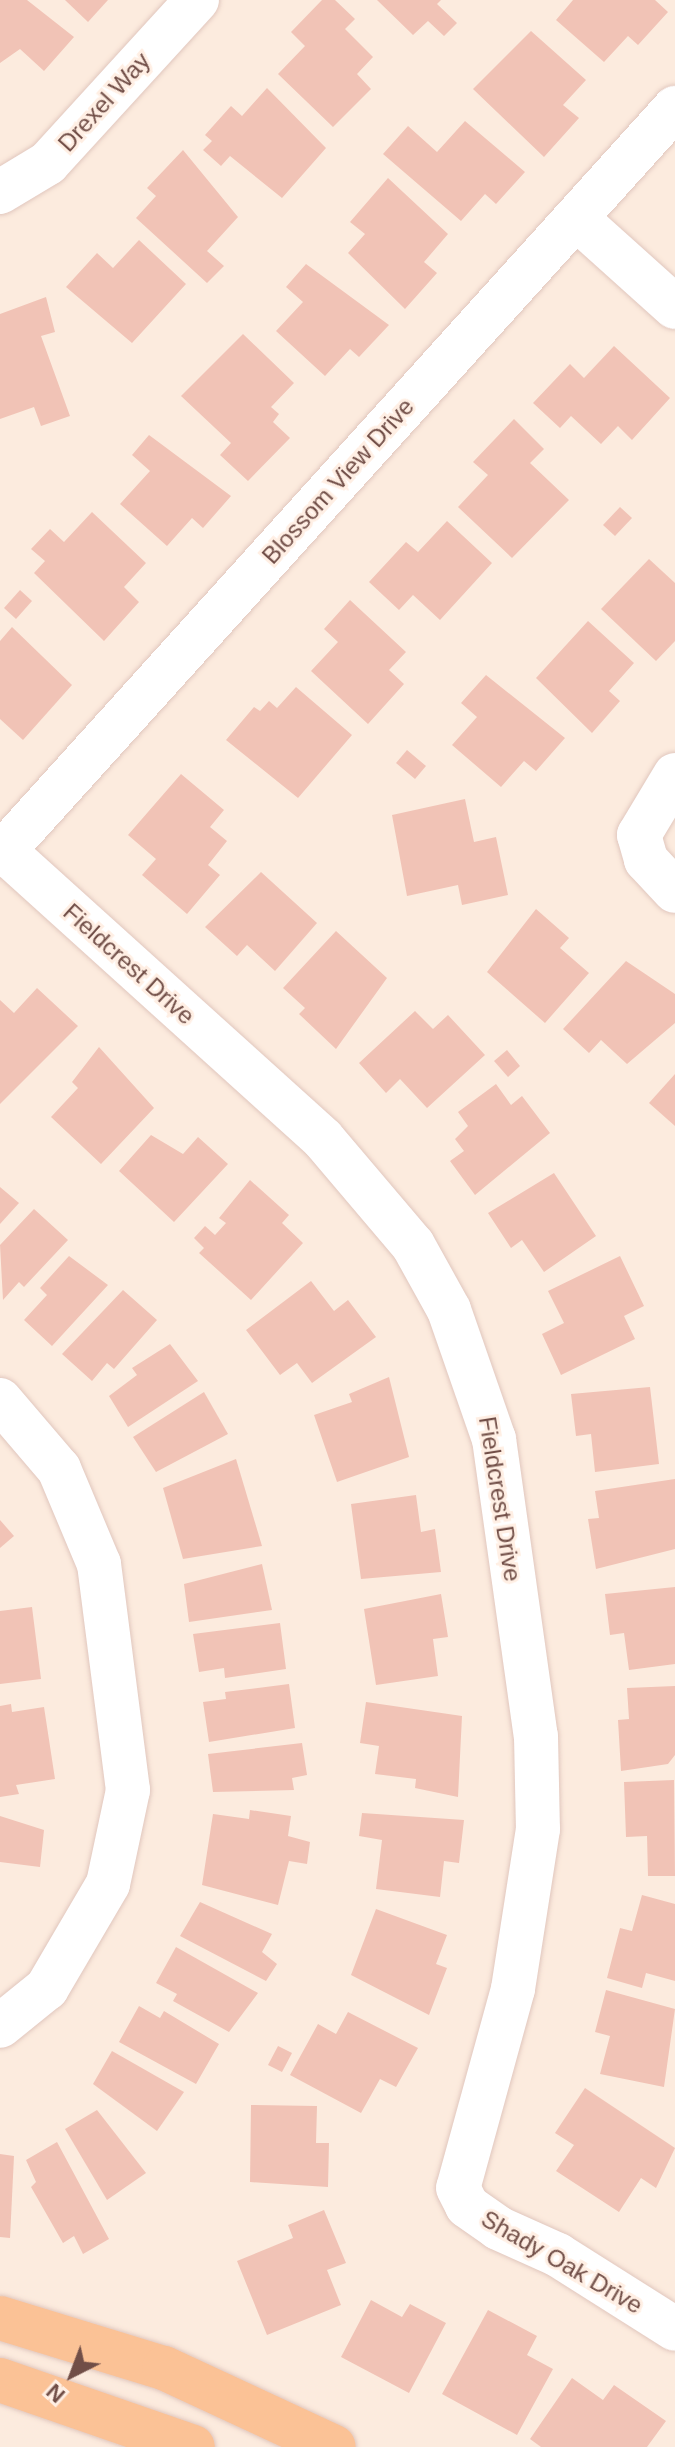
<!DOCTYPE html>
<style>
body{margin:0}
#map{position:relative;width:675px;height:2447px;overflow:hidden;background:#fcebde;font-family:Arial,sans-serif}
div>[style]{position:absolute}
.building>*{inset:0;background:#f1c3b6}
.roads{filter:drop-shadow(0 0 2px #e1c7be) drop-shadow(0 0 2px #e1c7be)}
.minor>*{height:44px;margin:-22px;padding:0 22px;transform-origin:22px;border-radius:22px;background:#fff}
.major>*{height:44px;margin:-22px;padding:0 22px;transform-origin:22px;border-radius:22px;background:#fbc296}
span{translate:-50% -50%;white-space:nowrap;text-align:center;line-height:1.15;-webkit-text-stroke:6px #ffefe4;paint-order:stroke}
.street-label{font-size:24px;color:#714e47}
.north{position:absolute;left:32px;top:2335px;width:80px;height:80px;-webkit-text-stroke:6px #ffefe4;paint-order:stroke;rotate:222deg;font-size:22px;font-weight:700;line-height:32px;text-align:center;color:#714e47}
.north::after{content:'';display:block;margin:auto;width:28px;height:36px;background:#714e47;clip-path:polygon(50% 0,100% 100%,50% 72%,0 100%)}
</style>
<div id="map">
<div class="building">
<div style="clip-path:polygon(0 0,27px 0,74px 37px,44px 71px,20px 49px,0 63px)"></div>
<div style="clip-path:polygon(65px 0,108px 0,88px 22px)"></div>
<div style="clip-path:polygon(322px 0,335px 0,355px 19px,345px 29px,373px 57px,357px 74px,371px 89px,333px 127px,278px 74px,305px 46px,291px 32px)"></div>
<div style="clip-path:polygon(377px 0,441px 0,437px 4px,457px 23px,444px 36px,428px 21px,413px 35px)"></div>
<div style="clip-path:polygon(573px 0,655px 0,668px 12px,638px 45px,628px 36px,604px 62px,556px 20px)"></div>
<div style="clip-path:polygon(531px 31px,586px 80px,563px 105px,579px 118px,544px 157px,473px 89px)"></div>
<div style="clip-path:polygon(267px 88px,326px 148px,282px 198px,230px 156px,221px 166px,203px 150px,212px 141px,205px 135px,231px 106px,242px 116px)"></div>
<div style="clip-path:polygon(465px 121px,525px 172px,496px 204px,485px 194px,461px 221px,383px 154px,408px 126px,437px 152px)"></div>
<div style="clip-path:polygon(183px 150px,238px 217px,207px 251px,224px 266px,207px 283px,136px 218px,156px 196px,147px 188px)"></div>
<div style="clip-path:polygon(388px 178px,448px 234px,424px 262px,437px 273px,405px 309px,348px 253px,365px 234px,350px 222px)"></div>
<div style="clip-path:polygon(139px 240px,186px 284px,132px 343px,66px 287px,97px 253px,113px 268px)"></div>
<div style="clip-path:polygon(306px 264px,389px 325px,359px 357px,350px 349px,325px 376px,276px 331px,303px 302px,286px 287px)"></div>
<div style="clip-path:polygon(46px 297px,55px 332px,41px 336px,70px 416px,41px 426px,34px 407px,0 419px,0 314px)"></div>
<div style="clip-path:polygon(243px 334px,294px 383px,271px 407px,279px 414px,273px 422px,290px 438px,248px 481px,220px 455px,231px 443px,181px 396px)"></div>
<div style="clip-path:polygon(614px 346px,670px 398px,632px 440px,618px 426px,601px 444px,571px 416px,560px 428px,533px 403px,570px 364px,584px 378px)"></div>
<div style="clip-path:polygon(514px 419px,544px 449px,530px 463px,569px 500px,512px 558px,458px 507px,488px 475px,473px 462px)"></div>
<div style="clip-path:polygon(149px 435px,231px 496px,203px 528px,192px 518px,167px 546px,120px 504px,150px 471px,132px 455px)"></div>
<div style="clip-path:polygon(620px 507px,632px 518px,615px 536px,603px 525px)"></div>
<div style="clip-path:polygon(92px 512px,146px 563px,124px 587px,139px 602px,104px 641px,34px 573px,45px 561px,31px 549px,50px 529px,64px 542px)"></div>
<div style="clip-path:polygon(447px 521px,492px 563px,440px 620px,413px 595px,399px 610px,369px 582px,406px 542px,418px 552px)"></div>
<div style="clip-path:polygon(649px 559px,675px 583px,675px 641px,656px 661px,601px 609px)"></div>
<div style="clip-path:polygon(20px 590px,32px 601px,16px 619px,4px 608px)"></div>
<div style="clip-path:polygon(350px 600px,406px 652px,389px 670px,404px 684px,368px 724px,311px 671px,338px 642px,324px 629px)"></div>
<div style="clip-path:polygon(588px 621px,634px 663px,609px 691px,620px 701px,592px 733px,536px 678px)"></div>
<div style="clip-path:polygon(12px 627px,72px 685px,23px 740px,0 719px,0 641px)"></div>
<div style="clip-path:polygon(486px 675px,565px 738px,536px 771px,524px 761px,501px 787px,452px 745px,477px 717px,461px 703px)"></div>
<div style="clip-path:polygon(296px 687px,352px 735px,298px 798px,226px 740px,254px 707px,260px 711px,269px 701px,277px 708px)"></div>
<div style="clip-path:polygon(407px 750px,426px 766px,415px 779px,396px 763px)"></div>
<div style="clip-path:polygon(181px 774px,224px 810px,210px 827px,227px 841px,208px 865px,220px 875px,187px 914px,142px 875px,156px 859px,128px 835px)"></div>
<div style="clip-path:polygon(465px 799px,474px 842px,496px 837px,508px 895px,462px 905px,458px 885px,407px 896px,392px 815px)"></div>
<div style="clip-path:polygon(261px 872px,317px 923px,275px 971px,247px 945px,237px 956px,205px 927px)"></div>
<div style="clip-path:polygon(536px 909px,569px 938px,560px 948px,589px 973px,545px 1023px,487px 972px)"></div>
<div style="clip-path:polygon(336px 931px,387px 978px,336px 1049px,299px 1014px,305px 1008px,283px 988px)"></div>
<div style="clip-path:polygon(626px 961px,675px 994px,675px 1023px,627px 1064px,601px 1040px,589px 1053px,563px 1029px)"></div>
<div style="clip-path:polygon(37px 988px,78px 1026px,0 1104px,0 1000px,14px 1013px)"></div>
<div style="clip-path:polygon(415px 1011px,433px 1029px,448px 1015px,485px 1055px,427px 1108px,400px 1079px,386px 1093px,359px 1063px)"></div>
<div style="clip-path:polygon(99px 1047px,154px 1108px,101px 1164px,51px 1117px,78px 1088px,72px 1082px)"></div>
<div style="clip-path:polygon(507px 1050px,520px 1066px,508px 1077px,494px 1061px)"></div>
<div style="clip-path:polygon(675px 1074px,675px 1126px,649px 1103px)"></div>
<div style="clip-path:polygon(496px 1084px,511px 1105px,522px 1096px,550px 1133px,475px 1195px,450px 1161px,464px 1151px,455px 1139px,468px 1126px,458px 1112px)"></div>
<div style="clip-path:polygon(151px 1135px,183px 1154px,198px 1137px,228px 1164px,174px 1222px,119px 1171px)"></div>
<div style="clip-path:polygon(554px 1173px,596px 1236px,544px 1272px,522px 1240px,511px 1248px,488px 1213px)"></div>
<div style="clip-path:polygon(250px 1180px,289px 1215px,282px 1223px,303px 1243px,251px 1300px,199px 1253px,204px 1248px,194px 1238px,205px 1226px,215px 1235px,226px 1223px,219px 1218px)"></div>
<div style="clip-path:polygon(0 1187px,19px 1203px,0 1224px)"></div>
<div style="clip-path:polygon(34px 1209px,68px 1240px,24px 1287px,19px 1282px,3px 1300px,0 1245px)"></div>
<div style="clip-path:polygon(69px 1256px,108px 1285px,52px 1346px,24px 1320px,47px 1295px,40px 1288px)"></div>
<div style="clip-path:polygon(620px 1256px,644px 1306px,624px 1316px,635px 1339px,561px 1375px,542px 1334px,564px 1323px,548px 1291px)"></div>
<div style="clip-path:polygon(311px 1281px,334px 1311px,348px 1300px,376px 1337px,312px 1383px,297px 1363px,280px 1375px,246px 1330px)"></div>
<div style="clip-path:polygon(123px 1290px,157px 1320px,114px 1369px,107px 1363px,92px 1381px,62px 1354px)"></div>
<div style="clip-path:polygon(170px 1344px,198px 1381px,128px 1427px,109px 1396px,137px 1375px,132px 1368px)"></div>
<div style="clip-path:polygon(389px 1377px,409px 1457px,337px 1482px,314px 1415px,352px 1402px,349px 1394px)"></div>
<div style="clip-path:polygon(650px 1387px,659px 1464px,595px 1472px,591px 1434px,576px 1436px,571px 1394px)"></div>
<div style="clip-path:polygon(204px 1392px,228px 1434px,156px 1472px,133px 1437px)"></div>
<div style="clip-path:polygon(236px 1459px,262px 1546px,183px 1559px,163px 1488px)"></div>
<div style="clip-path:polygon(675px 1479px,675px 1549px,596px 1569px,588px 1519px,599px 1518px,595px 1491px)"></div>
<div style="clip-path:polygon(416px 1495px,421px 1532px,435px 1529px,441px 1572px,361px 1579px,351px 1504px)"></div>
<div style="clip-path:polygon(0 1520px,14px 1536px,0 1548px)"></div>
<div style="clip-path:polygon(262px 1564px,272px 1610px,189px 1622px,184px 1584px)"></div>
<div style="clip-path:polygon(675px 1587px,675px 1664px,629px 1670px,624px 1633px,610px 1635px,605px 1594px)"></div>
<div style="clip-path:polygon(441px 1594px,448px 1637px,433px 1639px,438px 1676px,376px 1685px,364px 1609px)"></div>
<div style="clip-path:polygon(32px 1607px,41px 1679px,0 1684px,0 1611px)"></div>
<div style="clip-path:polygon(280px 1623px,286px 1669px,225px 1678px,224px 1668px,199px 1672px,193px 1634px)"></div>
<div style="clip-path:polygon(289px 1684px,295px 1728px,209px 1742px,203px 1702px,226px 1699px,225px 1692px)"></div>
<div style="clip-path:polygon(675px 1686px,675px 1755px,668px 1764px,621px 1771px,618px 1720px,629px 1719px,627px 1688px)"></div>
<div style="clip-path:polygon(366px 1702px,462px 1716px,458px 1797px,415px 1788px,416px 1779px,375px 1774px,379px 1746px,360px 1743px)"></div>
<div style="clip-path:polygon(11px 1704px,12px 1712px,44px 1707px,55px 1779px,16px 1785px,19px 1794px,0 1797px,0 1706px)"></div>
<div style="clip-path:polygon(302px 1743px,307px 1775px,292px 1778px,294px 1790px,213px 1792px,208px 1754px)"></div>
<div style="clip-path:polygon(674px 1780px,675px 1876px,648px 1876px,647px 1836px,626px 1837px,624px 1782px)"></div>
<div style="clip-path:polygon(250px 1810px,291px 1816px,288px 1836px,310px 1842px,307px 1864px,289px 1861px,278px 1905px,202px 1885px,213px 1814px,249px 1819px)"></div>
<div style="clip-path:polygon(362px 1813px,464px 1820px,459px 1863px,444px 1861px,440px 1897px,376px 1889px,382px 1840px,359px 1836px)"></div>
<div style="clip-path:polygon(0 1816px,44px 1830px,40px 1867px,0 1862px)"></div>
<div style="clip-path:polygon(642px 1895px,675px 1904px,675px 1981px,646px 1973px,642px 1988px,607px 1978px,620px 1928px,632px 1931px)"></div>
<div style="clip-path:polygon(200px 1902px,272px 1934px,262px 1952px,277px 1964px,266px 1981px,180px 1936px)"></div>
<div style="clip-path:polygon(376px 1909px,447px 1935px,436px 1964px,447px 1968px,429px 2015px,351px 1975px)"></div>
<div style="clip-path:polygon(176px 1947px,258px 1993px,229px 2032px,173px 2001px,177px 1994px,156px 1983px)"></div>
<div style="clip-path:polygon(606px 1990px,675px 2009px,664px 2087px,600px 2074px,610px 2036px,595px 2032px)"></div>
<div style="clip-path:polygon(139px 2006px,160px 2018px,164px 2011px,219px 2044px,196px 2084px,119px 2042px)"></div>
<div style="clip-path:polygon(348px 2012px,418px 2048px,396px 2087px,380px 2079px,361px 2113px,290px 2075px,318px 2024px,336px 2034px)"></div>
<div style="clip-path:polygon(278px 2046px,292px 2053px,282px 2072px,268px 2065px)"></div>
<div style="clip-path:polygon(112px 2051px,184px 2092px,157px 2131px,93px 2084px)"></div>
<div style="clip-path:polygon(585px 2088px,675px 2148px,656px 2188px,641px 2178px,619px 2212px,556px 2171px,574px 2145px,555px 2133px)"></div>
<div style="clip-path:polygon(251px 2105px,317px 2106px,316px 2143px,329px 2143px,328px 2187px,250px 2182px)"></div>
<div style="clip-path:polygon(97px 2110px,146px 2173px,107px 2200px,65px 2129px)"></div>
<div style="clip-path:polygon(57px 2142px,109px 2239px,83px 2254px,74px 2236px,63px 2243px,31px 2187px,36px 2182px,26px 2160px)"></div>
<div style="clip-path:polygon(0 2154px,14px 2156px,10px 2238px,0 2237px)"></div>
<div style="clip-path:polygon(324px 2210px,346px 2263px,327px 2270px,341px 2305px,267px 2335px,237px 2261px,293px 2238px,288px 2225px)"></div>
<div style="clip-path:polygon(371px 2300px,402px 2317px,410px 2304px,446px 2323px,409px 2393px,341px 2357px)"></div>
<div style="clip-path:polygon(488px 2310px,537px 2336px,527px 2355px,553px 2369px,517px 2435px,442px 2394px)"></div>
<div style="clip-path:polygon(572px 2378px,603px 2400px,614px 2385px,666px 2421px,647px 2447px,541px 2447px,530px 2439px)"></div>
</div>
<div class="roads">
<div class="minor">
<div style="left:0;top:192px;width:56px;rotate:-31.1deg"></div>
<div style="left:48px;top:163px;width:221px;rotate:-47.6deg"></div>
<div style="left:576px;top:218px;width:133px;rotate:42deg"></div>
<div style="left:675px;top:775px;width:70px;rotate:121deg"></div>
<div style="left:639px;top:835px;width:26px;rotate:74deg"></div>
<div style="left:646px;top:860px;width:42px;rotate:46.9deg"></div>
<div style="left:0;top:847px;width:435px;rotate:42.1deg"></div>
<div style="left:323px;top:1139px;width:139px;rotate:49.7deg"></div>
<div style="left:413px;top:1245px;width:74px;rotate:61deg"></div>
<div style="left:449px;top:1310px;width:137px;rotate:70.8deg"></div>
<div style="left:494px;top:1439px;width:300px;rotate:82deg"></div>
<div style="left:536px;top:1736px;width:93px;rotate:88.8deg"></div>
<div style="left:538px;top:1829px;width:162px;rotate:98.9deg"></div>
<div style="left:513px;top:1989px;width:206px;rotate:105.4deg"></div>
<div style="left:458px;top:2188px;width:20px;rotate:63deg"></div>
<div style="left:467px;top:2206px;width:38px;rotate:35deg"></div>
<div style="left:498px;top:2228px;width:66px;rotate:24.2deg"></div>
<div style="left:558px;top:2255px;width:138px;rotate:32.3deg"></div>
<div style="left:0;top:855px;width:1007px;rotate:-47.9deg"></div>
<div style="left:0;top:1400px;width:91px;rotate:49.5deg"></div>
<div style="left:59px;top:1469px;width:103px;rotate:67.2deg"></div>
<div style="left:99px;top:1564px;width:228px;rotate:82.7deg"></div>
<div style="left:128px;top:1790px;width:96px;rotate:102deg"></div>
<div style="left:108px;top:1884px;width:121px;rotate:120.4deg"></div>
<div style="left:47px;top:1988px;width:60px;rotate:141deg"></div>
</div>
<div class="major">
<div style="left:0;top:2318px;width:171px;rotate:17deg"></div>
<div style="left:164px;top:2368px;width:187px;rotate:24.9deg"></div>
<div style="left:0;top:2380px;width:204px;rotate:19.1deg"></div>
</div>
</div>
<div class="street-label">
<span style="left:104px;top:102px;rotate:-48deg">Drexel Way</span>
<span style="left:338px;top:481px;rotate:-48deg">Blossom View Drive</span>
<span style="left:129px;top:964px;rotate:42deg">Fieldcrest Drive</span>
<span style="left:500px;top:1499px;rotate:81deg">Fieldcrest Drive</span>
<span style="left:562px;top:2262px;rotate:30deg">Shady Oak Drive</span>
</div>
<div class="north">N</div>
</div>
